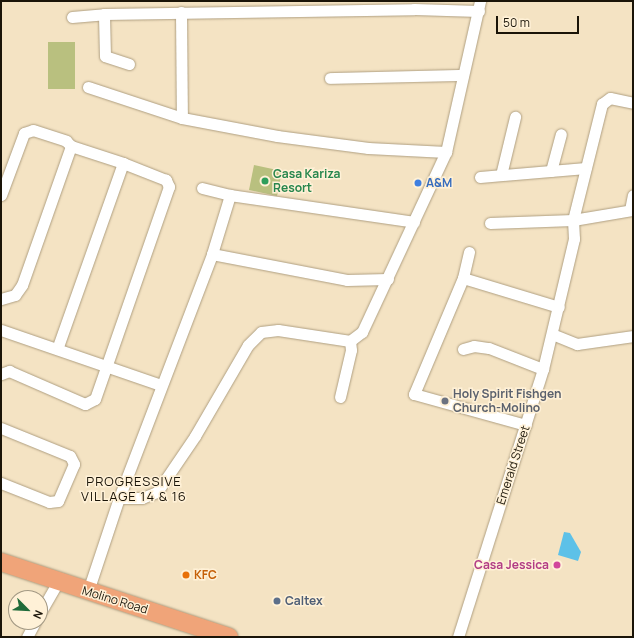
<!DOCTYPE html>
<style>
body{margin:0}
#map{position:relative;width:634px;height:638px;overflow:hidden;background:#f4e3c3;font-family:Manrope,sans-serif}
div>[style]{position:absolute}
.green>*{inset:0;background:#b9c07f}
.water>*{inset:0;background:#5dc1e8}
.roads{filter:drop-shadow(0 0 1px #af9f81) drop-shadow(0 0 1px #af9f81)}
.minor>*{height:11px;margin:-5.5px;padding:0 5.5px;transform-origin:5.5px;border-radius:5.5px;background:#fff}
.primary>*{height:18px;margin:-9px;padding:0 9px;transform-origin:9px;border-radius:9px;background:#f0a479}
.dots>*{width:11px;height:11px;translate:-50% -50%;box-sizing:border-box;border:2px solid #fff1d7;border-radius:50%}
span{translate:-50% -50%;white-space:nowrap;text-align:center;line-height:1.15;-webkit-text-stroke:3px #fff1d7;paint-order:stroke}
.leisure-label{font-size:12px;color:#27864d;font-weight:700}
.left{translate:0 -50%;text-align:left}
.shop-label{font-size:12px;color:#366cbe;font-weight:700}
.worship-label{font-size:12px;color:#5b616d;font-weight:700}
.street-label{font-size:12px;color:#1a1408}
.hotel-label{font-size:12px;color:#b23c85;font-weight:700}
.right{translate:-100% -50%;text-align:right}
.food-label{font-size:12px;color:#c56008;font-weight:700}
.service-label{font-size:12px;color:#4e5e75;font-weight:700}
.neighbourhood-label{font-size:13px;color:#1a1408;letter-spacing:1px}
.frame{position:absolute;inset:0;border:2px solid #1a1408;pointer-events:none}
.north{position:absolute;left:8px;top:590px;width:40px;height:40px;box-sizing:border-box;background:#fff1d7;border:1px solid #a39984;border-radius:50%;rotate:114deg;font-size:11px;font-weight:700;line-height:16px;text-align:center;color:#1a1408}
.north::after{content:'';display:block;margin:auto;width:14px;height:18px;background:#206b39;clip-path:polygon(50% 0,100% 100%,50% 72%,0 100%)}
.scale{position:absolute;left:496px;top:16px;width:83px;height:18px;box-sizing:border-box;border:2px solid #1a1408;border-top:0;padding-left:5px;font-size:12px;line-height:14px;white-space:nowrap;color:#1a1408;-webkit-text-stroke:3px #fff1d7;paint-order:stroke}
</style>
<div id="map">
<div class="green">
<div style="clip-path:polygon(48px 42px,75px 42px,75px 89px,48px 89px)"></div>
<div style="clip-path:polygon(254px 165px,282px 171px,277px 196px,249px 190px)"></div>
</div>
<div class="water">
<div style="clip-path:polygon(564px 532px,570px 533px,581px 552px,578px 561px,558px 555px)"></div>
</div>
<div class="roads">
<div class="minor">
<div style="left:181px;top:12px;width:106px;rotate:89.5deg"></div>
<div style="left:72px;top:17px;width:32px;rotate:-5deg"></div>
<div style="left:129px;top:64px;width:25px;rotate:-162deg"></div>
<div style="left:105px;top:56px;width:42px;rotate:-91.4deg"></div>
<div style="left:104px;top:14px;width:310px;rotate:-0.9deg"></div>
<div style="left:414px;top:9px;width:65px;rotate:1.8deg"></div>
<div style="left:330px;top:78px;width:133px;rotate:-1.3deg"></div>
<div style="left:88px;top:87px;width:99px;rotate:18.3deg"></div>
<div style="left:182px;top:118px;width:97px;rotate:10.7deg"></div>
<div style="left:277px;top:136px;width:92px;rotate:7.5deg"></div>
<div style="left:368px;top:148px;width:78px;rotate:2.9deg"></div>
<div style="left:71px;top:146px;width:55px;rotate:18.1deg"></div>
<div style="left:551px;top:171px;width:38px;rotate:-75deg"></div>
<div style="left:501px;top:175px;width:60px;rotate:-76.4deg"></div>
<div style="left:480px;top:177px;width:106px;rotate:-4.9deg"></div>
<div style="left:202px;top:188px;width:29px;rotate:14deg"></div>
<div style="left:1px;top:195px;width:66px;rotate:-69.6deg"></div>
<div style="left:24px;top:133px;width:9px;rotate:-18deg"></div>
<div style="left:33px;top:130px;width:35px;rotate:18deg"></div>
<div style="left:66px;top:141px;width:7px;rotate:45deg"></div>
<div style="left:71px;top:146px;width:147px;rotate:109.4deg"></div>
<div style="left:22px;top:285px;width:12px;rotate:125deg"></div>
<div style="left:15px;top:295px;width:15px;rotate:164deg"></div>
<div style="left:630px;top:210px;width:15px;rotate:-79deg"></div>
<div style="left:490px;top:223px;width:83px;rotate:-2.1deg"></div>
<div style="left:573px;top:220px;width:61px;rotate:-9.5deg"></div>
<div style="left:469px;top:252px;width:27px;rotate:103deg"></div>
<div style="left:463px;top:278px;width:126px;rotate:112.9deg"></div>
<div style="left:414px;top:394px;width:116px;rotate:15.5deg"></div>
<div style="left:212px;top:254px;width:137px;rotate:10.9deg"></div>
<div style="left:347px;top:280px;width:41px;rotate:-1.4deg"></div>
<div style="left:463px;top:278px;width:100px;rotate:16.8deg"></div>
<div style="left:1px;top:330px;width:169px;rotate:19deg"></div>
<div style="left:552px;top:334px;width:27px;rotate:22deg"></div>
<div style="left:577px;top:344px;width:57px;rotate:-8.1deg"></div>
<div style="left:463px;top:349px;width:11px;rotate:-15deg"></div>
<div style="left:474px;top:346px;width:15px;rotate:8deg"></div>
<div style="left:489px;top:348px;width:58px;rotate:21.3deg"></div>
<div style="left:1px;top:374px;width:9px;rotate:-21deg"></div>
<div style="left:9px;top:371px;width:83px;rotate:23.5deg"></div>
<div style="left:85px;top:404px;width:11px;rotate:-27deg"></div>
<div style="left:95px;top:399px;width:225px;rotate:-70.8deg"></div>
<div style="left:169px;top:187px;width:8px;rotate:-113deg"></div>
<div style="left:166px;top:180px;width:46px;rotate:-158.4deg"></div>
<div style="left:123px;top:163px;width:197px;rotate:109.5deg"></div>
<div style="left:340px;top:397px;width:48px;rotate:-76.8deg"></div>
<div style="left:351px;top:350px;width:9px;rotate:-96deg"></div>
<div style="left:1px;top:428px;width:74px;rotate:22.1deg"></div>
<div style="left:70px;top:456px;width:9px;rotate:63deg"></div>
<div style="left:74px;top:464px;width:40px;rotate:113.4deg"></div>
<div style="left:58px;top:501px;width:9px;rotate:174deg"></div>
<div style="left:49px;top:502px;width:52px;rotate:-158.4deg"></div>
<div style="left:119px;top:498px;width:23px"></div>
<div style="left:142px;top:498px;width:16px;rotate:-22deg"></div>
<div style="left:157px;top:492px;width:68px;rotate:-55.8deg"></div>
<div style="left:195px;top:436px;width:105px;rotate:-59.8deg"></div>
<div style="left:248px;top:345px;width:18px;rotate:-45deg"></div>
<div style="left:261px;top:332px;width:17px;rotate:-7deg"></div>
<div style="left:278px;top:330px;width:73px;rotate:8.7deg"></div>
<div style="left:350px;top:341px;width:15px;rotate:-37deg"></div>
<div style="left:362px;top:332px;width:199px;rotate:-65deg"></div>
<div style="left:446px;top:152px;width:155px;rotate:-77.3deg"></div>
<div style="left:88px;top:591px;width:98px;rotate:-71.6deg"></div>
<div style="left:119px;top:498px;width:261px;rotate:-69.1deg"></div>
<div style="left:212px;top:254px;width:62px;rotate:-73deg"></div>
<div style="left:230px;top:195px;width:186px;rotate:8.3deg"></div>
<div style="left:40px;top:613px;width:36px;rotate:-60deg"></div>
<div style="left:27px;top:637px;width:17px;rotate:-62deg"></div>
<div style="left:458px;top:637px;width:281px;rotate:-72.4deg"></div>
<div style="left:543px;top:369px;width:134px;rotate:-76.6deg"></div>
<div style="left:574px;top:239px;width:19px;rotate:-93deg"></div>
<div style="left:573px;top:220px;width:120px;rotate:-76deg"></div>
<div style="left:602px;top:104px;width:10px;rotate:-37deg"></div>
<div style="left:610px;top:98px;width:24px;rotate:12deg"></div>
</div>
<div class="primary">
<div style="left:1px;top:562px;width:240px;rotate:18.2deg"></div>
</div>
</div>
<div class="dots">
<div style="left:265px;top:181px;background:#2e9e5b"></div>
<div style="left:418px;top:183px;background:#3f7fe0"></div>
<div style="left:445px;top:401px;background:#6b7280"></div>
<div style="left:557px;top:565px;background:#d1479c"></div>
<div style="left:186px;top:575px;background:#e8710a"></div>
<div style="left:277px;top:601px;background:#5c6f8a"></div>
</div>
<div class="leisure-label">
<span class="left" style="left:273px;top:181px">Casa Kariza<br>Resort</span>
</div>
<div class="shop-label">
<span class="left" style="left:426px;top:183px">A&amp;M</span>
</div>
<div class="worship-label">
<span class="left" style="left:453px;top:401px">Holy Spirit Fishgen<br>Church-Molino</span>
</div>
<div class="street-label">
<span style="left:513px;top:465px;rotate:-72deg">Emerald Street</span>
<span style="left:115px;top:600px;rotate:17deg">Molino Road</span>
</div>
<div class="hotel-label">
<span class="right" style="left:549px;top:565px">Casa Jessica</span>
</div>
<div class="food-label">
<span class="left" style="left:194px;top:575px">KFC</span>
</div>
<div class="service-label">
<span class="left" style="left:285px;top:601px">Caltex</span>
</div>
<div class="neighbourhood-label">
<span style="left:134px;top:489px">PROGRESSIVE<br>VILLAGE 14 &amp; 16</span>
</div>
<div class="frame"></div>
<div class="north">N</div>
<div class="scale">50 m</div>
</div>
